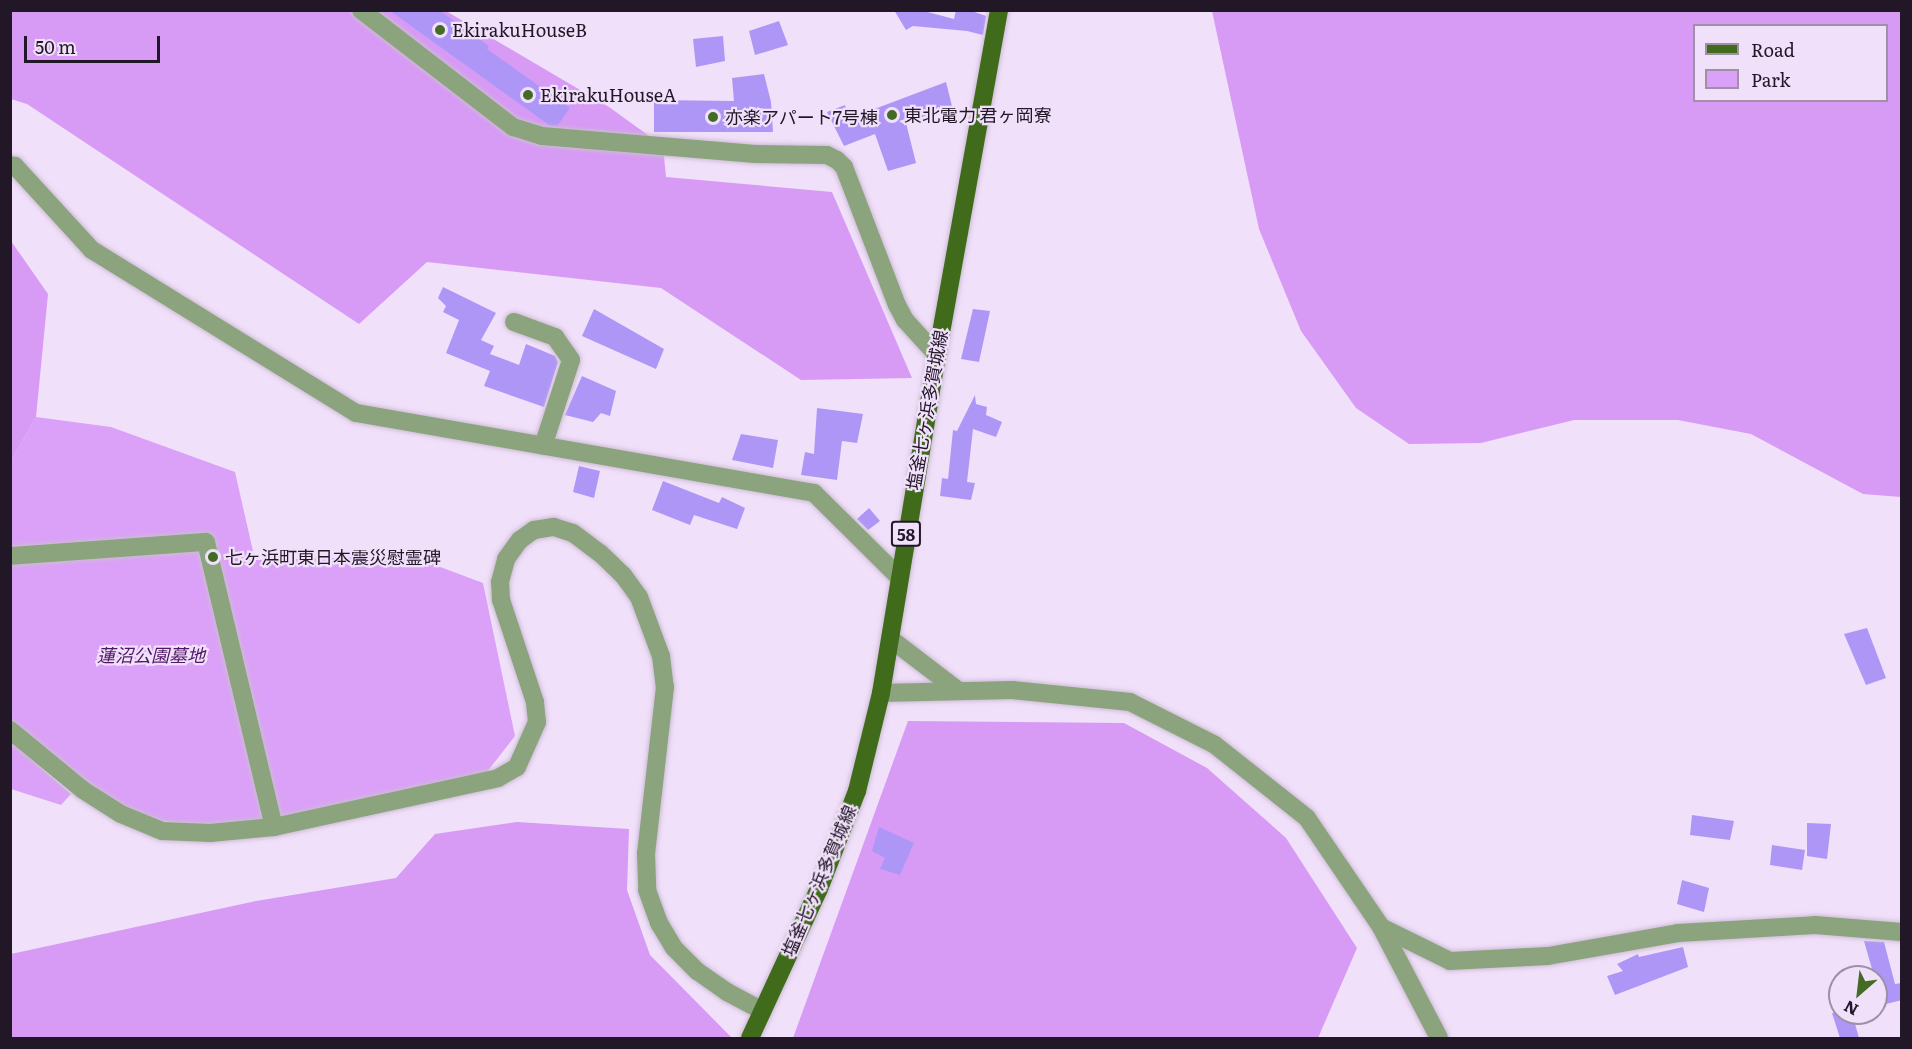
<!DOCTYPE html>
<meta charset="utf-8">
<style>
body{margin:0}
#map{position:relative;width:1912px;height:1049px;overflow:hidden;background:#f1e0fa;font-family:Literata,"Noto Sans JP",serif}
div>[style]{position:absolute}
.green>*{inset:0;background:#dba1f8}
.forest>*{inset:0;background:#d79af5}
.building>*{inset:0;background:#ae96f7}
.roads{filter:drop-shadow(0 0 2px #ccbcd4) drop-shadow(0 0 2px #ccbcd4)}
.minor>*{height:18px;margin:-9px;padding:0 9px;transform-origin:9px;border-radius:9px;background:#8ba47d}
.major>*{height:18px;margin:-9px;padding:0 9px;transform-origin:9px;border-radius:9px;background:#3f6b1b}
.dots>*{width:16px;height:16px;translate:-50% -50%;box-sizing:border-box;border:3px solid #f1e0fa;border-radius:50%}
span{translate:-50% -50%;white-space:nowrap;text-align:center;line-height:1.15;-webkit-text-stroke:4.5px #f1e0fa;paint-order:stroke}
.shield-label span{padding:2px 4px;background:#f1e0fa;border:2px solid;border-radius:4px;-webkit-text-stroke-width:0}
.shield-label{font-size:16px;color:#211726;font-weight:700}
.poi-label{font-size:18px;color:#211726}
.left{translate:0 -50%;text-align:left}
.street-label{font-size:18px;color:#211726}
.park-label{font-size:18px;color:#4e1665;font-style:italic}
.frame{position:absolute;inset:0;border:12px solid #211726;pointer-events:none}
.legend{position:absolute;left:1693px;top:24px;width:195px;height:78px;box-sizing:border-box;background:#f1e0fa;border:2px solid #9e90a5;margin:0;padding:8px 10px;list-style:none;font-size:18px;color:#211726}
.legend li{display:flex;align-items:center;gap:12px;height:30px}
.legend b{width:30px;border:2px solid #9e90a5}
.north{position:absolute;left:1828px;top:965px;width:60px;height:60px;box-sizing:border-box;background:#f1e0fa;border:2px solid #9e90a5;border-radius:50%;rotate:208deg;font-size:16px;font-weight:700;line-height:24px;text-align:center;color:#211726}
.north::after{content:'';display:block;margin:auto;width:21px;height:27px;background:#436b26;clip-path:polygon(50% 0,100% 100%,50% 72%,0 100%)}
.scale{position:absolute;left:24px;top:36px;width:136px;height:27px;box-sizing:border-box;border:3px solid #211726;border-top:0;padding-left:8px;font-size:18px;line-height:21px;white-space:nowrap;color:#211726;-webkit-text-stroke:4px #f1e0fa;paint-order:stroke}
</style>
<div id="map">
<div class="green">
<div style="clip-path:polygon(36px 417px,111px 427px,235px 472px,255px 560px,411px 556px,483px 583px,515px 736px,483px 777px,288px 818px,218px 825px,160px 821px,99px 794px,11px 723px,11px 461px)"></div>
<div style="clip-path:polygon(11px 742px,71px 794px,61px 805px,11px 789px)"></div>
</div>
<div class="forest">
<div style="clip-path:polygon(10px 11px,446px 11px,609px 107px,663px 146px,666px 177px,832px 192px,912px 378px,801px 380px,661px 288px,427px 262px,359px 324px,27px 104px,11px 99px)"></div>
<div style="clip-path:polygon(evenodd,1212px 11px,1901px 11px,1901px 497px,1863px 494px,1751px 434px,1678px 420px,1574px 420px,1481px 443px,1409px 444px,1356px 408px,1301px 331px,1259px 229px,1212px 11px,1694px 26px,1886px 26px,1886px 100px,1694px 100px,1694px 26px)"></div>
<div style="clip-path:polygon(11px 241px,48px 294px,36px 417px,11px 461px)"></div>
<div style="clip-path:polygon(908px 721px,1124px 723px,1207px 768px,1286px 838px,1357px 948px,1318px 1038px,793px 1038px)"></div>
<div style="clip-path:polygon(517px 822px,629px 829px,627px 890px,650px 955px,732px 1038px,11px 1038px,11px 954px,256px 901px,396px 878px,435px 834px)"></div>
</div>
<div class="building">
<div style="clip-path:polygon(389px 10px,439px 10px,489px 46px,487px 49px,570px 108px,557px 126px,549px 125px)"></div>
<div style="clip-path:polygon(894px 10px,920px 10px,954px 19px,956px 10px,969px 10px,986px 16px,983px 35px,967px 31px,913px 26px,906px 30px)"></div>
<div style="clip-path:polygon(779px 21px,788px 45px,755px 55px,749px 31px)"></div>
<div style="clip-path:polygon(723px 36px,725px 61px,696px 67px,693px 39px)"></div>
<div style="clip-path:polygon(764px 74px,771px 102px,773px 132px,654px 132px,654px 100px,734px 101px,732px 78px)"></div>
<div style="clip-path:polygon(946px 82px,952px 106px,906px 123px,916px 163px,888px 171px,875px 134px,844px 146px,827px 112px,845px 105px,848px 119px)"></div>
<div style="clip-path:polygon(443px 287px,496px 313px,481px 340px,494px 346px,490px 354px,519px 365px,526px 344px,555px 356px,558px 362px,544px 407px,484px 386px,490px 371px,446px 353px,459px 320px,443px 312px,446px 306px,438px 298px)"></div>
<div style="clip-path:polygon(594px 309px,664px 349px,656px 369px,582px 336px)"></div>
<div style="clip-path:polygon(973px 309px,990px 311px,979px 362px,961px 359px)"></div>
<div style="clip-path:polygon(582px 376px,616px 391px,610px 416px,601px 413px,593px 422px,565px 415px)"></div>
<div style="clip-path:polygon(975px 395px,976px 404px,987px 407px,986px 415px,1002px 422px,996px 437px,973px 429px,967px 482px,975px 483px,971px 500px,940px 496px,942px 478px,948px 479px,953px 430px,957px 431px)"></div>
<div style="clip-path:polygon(817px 408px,863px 414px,857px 443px,842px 441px,837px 480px,801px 475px,805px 452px,814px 454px)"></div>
<div style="clip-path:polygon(741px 434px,778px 440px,773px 468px,732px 460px)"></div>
<div style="clip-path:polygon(579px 466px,600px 471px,594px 498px,573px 492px)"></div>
<div style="clip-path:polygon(663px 481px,719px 503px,722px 497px,745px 508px,737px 529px,694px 515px,690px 525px,652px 510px)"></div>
<div style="clip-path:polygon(869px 508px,880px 521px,868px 530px,857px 519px)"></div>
<div style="clip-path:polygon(1867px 628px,1886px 678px,1866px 685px,1844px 634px)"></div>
<div style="clip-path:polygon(1692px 815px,1734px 821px,1730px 840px,1690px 835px)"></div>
<div style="clip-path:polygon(1807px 823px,1831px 824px,1827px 859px,1807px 856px)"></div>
<div style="clip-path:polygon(879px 827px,914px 843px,900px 875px,880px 869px,885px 858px,872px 851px)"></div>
<div style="clip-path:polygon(1772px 845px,1805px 850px,1802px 870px,1770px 865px)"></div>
<div style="clip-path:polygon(1682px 880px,1709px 888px,1704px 912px,1677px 904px)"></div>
<div style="clip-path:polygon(1864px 941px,1884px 942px,1895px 984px,1902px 983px,1902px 1000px,1886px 1004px,1879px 983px,1876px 983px)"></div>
<div style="clip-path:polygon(1683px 947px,1688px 967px,1615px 995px,1607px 976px,1623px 971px,1617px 964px,1638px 954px,1639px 957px)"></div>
<div style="clip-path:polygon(1832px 1013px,1852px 1013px,1859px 1038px,1840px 1038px)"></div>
</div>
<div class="roads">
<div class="minor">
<div style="left:361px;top:10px;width:192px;rotate:37.6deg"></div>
<div style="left:513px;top:127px;width:30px;rotate:17deg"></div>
<div style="left:542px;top:136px;width:214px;rotate:4.8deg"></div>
<div style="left:755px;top:154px;width:72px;rotate:0.8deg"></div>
<div style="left:827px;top:155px;width:11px;rotate:27deg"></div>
<div style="left:837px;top:160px;width:10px;rotate:45deg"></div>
<div style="left:844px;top:167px;width:148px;rotate:69deg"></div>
<div style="left:897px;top:305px;width:17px;rotate:62deg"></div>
<div style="left:905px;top:320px;width:47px;rotate:47.6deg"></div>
<div style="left:10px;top:165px;width:5px;rotate:11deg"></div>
<div style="left:15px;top:166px;width:114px;rotate:47.5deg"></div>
<div style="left:92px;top:250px;width:310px;rotate:31.7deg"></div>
<div style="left:356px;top:413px;width:465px;rotate:9.9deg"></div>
<div style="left:814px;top:493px;width:120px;rotate:44.7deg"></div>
<div style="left:514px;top:322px;width:44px;rotate:20.1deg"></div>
<div style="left:555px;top:337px;width:28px;rotate:55deg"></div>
<div style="left:571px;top:360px;width:90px;rotate:108deg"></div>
<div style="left:10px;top:556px;width:196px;rotate:-4.1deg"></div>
<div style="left:206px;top:542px;width:293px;rotate:76.6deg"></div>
<div style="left:892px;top:640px;width:81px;rotate:37.4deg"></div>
<div style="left:881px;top:693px;width:131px;rotate:-1.3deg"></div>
<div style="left:1012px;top:690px;width:119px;rotate:5.8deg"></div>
<div style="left:1130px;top:702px;width:95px;rotate:26.8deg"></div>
<div style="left:1215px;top:745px;width:117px;rotate:38.4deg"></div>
<div style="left:1307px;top:818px;width:132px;rotate:55.8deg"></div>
<div style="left:1381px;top:927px;width:77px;rotate:26.2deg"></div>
<div style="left:1450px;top:961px;width:98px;rotate:-2.9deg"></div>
<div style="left:1548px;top:956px;width:132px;rotate:-10deg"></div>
<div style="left:1678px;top:933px;width:137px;rotate:-3.3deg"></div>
<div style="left:1815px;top:925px;width:87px;rotate:4.6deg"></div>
<div style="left:10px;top:730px;width:94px;rotate:39.4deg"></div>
<div style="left:83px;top:790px;width:45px;rotate:32.3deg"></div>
<div style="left:121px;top:814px;width:44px;rotate:22.5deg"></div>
<div style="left:162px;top:831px;width:48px;rotate:2.4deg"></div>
<div style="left:210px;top:833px;width:64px;rotate:-5.4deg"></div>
<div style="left:274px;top:827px;width:229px;rotate:-12.3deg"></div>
<div style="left:498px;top:778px;width:22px;rotate:-30deg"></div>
<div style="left:517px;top:767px;width:49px;rotate:-66deg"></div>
<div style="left:537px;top:722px;width:20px;rotate:-96deg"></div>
<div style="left:535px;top:702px;width:108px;rotate:-108.4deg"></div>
<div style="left:501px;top:600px;width:18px;rotate:-93deg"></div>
<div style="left:500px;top:582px;width:24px;rotate:-75deg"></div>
<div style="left:506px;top:559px;width:24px;rotate:-54deg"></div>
<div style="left:520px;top:540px;width:17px;rotate:-36deg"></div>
<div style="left:534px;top:530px;width:20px;rotate:-9deg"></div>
<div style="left:554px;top:527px;width:20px;rotate:18deg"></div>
<div style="left:573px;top:533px;width:34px;rotate:37deg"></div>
<div style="left:600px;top:553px;width:32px;rotate:44deg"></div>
<div style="left:623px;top:575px;width:27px;rotate:54deg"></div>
<div style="left:639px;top:597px;width:63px;rotate:69.6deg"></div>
<div style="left:661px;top:656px;width:31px;rotate:83deg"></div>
<div style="left:665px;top:687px;width:167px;rotate:96.5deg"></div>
<div style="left:646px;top:853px;width:37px;rotate:88deg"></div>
<div style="left:647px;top:890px;width:35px;rotate:70deg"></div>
<div style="left:659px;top:923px;width:29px;rotate:59deg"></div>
<div style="left:674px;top:948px;width:33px;rotate:45deg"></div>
<div style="left:697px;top:971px;width:37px;rotate:35deg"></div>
<div style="left:727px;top:992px;width:40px;rotate:28deg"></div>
<div style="left:1381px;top:927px;width:125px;rotate:62.4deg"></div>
</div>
<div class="major">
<div style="left:750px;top:1038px;width:164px;rotate:-65.2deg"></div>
<div style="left:819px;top:889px;width:105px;rotate:-68.8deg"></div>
<div style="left:857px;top:791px;width:101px;rotate:-76.2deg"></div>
<div style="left:881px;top:693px;width:343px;rotate:-80.6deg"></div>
<div style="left:937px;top:355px;width:351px;rotate:-79.8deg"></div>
</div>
</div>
<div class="dots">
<div style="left:440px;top:30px;background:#436b26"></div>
<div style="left:528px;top:95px;background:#436b26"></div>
<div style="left:892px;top:115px;background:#436b26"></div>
<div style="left:713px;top:117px;background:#436b26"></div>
<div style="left:213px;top:557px;background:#436b26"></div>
</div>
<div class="shield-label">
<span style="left:906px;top:534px">58</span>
</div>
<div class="poi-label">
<span class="left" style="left:452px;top:30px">EkirakuHouseB</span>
<span class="left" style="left:540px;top:95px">EkirakuHouseA</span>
<span class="left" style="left:904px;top:115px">東北電力 君ヶ岡寮</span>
<span class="left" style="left:725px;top:117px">亦楽アパート7号棟</span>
<span class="left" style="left:225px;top:557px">七ヶ浜町東日本震災慰霊碑</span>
</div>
<div class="street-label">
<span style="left:927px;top:410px;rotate:-80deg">塩釜七ヶ浜多賀城線</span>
<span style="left:819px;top:881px;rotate:-67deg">塩釜七ヶ浜多賀城線</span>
</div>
<div class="park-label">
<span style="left:151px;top:655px">蓮沼公園墓地</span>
</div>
<div class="frame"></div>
<ul class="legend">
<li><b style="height:8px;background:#3f6b1b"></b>Road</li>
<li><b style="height:16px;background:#dba1f8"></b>Park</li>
</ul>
<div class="north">N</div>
<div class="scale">50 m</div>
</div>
